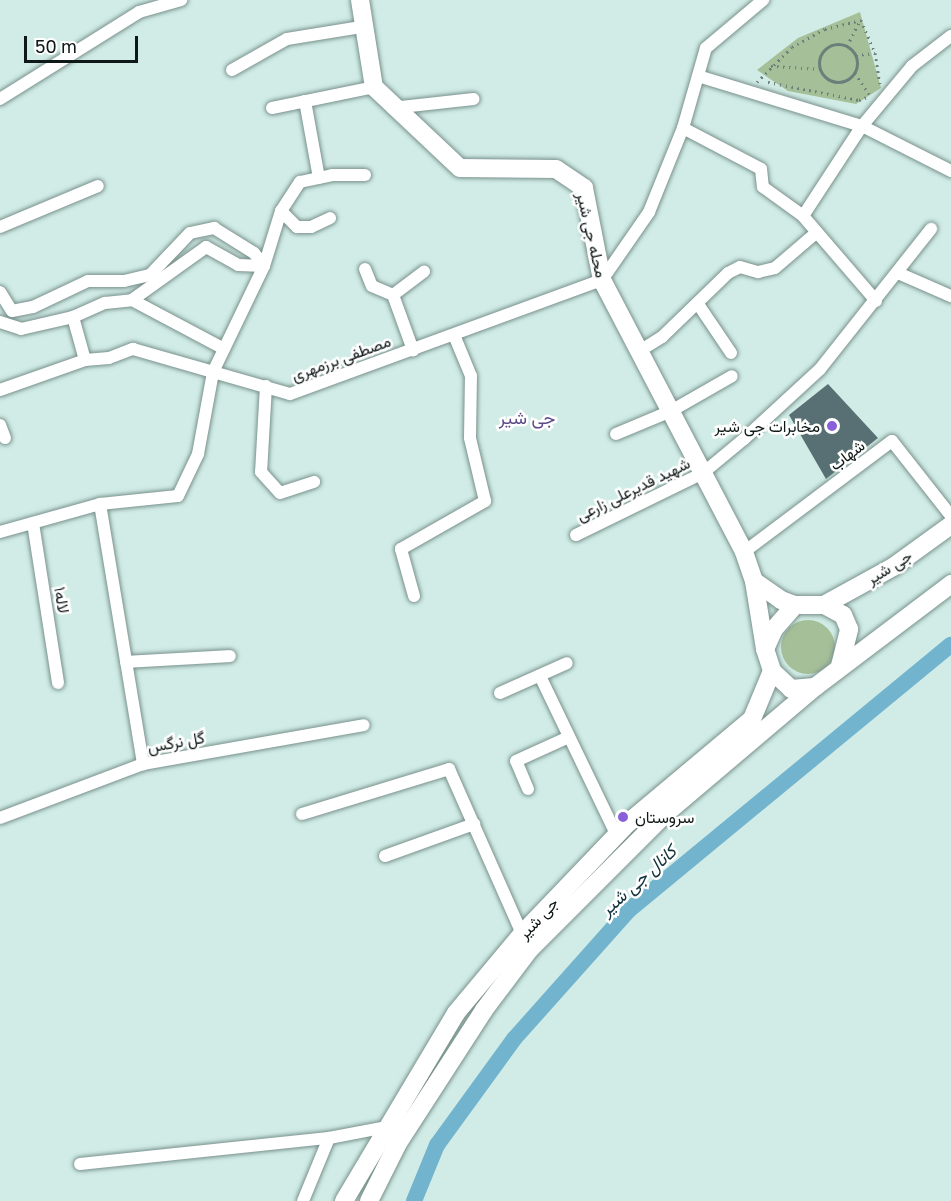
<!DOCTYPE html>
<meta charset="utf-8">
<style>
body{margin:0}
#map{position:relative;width:951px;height:1201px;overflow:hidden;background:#d1ece6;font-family:"Golos Text",Vazirmatn,sans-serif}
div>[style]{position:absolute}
.green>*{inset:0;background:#a5bf98}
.round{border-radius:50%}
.canal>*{height:16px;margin:-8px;padding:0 8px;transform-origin:8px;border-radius:8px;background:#72b3ce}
.building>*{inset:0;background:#587073}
.path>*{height:3px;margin-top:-1.5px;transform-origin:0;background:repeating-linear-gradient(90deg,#6d7f7b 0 1.5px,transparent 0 6px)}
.path>.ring{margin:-1.5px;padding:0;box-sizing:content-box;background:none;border:3px solid #6d7f7b;border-radius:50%}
.roads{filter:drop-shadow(0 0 2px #79918c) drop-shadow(0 0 2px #79918c)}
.minor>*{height:12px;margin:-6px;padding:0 6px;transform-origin:6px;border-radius:6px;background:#fff}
.secondary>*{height:18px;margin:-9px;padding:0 9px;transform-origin:9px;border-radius:9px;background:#fff}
.dots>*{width:16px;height:16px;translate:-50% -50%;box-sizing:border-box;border:3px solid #fff;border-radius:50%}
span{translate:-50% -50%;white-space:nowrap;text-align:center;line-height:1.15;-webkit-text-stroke:5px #fff;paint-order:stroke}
.street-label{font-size:16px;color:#0e1816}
.poi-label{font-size:16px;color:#0e1816}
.right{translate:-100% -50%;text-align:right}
.left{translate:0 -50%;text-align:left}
.neighbourhood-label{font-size:18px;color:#5c4a88}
.water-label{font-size:18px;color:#11313d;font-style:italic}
.scale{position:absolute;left:24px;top:36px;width:114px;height:27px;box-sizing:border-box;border:3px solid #0e1816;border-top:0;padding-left:8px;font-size:18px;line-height:21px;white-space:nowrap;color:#0e1816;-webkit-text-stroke:4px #fff;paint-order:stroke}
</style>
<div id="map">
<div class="green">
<div style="clip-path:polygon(860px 12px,881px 88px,856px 104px,788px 91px,757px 70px,798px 38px)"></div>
<div class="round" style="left:781px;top:620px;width:54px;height:54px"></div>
</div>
<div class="canal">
<div style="left:414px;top:1201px;width:61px;rotate:-67.7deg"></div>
<div style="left:437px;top:1145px;width:131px;rotate:-54deg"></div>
<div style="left:514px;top:1039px;width:173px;rotate:-48.3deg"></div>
<div style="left:629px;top:910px;width:417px;rotate:-39.5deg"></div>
</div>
<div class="building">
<div style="clip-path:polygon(828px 384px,878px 438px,826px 479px,789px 415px)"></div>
</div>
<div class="path">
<div style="left:861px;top:20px;width:36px;rotate:67deg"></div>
<div style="left:875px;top:53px;width:31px;rotate:81deg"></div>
<div class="ring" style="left:819px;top:44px;width:35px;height:35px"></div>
<div style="left:847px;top:46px;width:28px;rotate:-63deg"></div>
<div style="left:856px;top:55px;width:19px;rotate:-6deg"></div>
<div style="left:771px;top:66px;width:49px;rotate:3.5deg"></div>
<div style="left:855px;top:73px;width:29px;rotate:56deg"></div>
<div style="left:757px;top:82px;width:49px;rotate:-45deg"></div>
<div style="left:792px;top:47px;width:38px;rotate:-29deg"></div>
<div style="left:825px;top:29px;width:37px;rotate:-14deg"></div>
<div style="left:768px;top:82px;width:93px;rotate:11.2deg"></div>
<div style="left:859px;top:100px;width:9px;rotate:-21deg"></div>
</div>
<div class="roads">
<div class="minor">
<div style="left:232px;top:70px;width:63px;rotate:-29.4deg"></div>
<div style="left:287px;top:39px;width:75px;rotate:-9.2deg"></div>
<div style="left:698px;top:76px;width:171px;rotate:17deg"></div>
<div style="left:862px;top:126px;width:78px;rotate:-50.2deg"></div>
<div style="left:912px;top:66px;width:49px;rotate:-37.6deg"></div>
<div style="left:0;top:99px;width:164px;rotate:-32deg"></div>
<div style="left:139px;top:12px;width:44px;rotate:-15.9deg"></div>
<div style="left:305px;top:101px;width:78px;rotate:79.7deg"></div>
<div style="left:272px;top:108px;width:104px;rotate:-11.6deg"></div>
<div style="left:392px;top:108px;width:82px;rotate:-6.3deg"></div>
<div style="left:683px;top:128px;width:88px;rotate:27.7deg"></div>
<div style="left:761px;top:169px;width:18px;rotate:84deg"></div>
<div style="left:763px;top:187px;width:49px;rotate:35.9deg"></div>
<div style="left:803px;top:216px;width:112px;rotate:49.3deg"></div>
<div style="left:281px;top:211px;width:23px;rotate:45deg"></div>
<div style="left:297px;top:227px;width:14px"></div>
<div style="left:311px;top:227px;width:21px;rotate:-25deg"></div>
<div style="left:803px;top:216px;width:108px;rotate:-56.8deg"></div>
<div style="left:862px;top:126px;width:100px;rotate:26.8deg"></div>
<div style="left:0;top:227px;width:106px;rotate:-22.7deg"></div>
<div style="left:365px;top:269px;width:18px;rotate:68deg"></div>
<div style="left:372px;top:286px;width:23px;rotate:23deg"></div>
<div style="left:393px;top:295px;width:39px;rotate:-37deg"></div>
<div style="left:898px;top:273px;width:58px;rotate:23.5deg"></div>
<div style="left:0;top:292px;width:22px;rotate:58deg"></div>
<div style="left:12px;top:311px;width:21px;rotate:-11deg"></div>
<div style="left:33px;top:307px;width:61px;rotate:-25.3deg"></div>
<div style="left:88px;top:281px;width:36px"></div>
<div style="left:124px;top:281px;width:27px;rotate:-13deg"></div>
<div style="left:150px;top:275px;width:58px;rotate:-46.4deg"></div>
<div style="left:190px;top:233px;width:25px;rotate:-12deg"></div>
<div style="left:214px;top:228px;width:47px;rotate:32deg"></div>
<div style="left:254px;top:253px;width:16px;rotate:52deg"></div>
<div style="left:393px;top:295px;width:59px;rotate:70deg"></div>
<div style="left:132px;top:300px;width:104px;rotate:28deg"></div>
<div style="left:698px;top:304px;width:59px;rotate:56deg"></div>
<div style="left:0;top:322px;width:22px;rotate:18deg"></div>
<div style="left:21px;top:329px;width:53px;rotate:-13deg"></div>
<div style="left:73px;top:317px;width:35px;rotate:-24deg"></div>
<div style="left:105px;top:303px;width:27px;rotate:-6deg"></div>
<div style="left:132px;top:300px;width:91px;rotate:-35.6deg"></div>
<div style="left:206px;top:247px;width:37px;rotate:29deg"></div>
<div style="left:238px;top:265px;width:26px;rotate:2deg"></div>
<div style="left:638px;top:352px;width:28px;rotate:-32deg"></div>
<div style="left:662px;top:337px;width:92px;rotate:-44.1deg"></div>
<div style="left:728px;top:273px;width:13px;rotate:-27deg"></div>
<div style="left:740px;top:267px;width:19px;rotate:16deg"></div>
<div style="left:758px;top:272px;width:17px;rotate:-13deg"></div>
<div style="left:775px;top:268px;width:55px;rotate:-40.6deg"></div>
<div style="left:85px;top:360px;width:24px;rotate:-5deg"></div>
<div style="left:109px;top:358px;width:26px;rotate:-21deg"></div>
<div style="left:133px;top:349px;width:83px;rotate:16deg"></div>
<div style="left:213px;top:372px;width:118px;rotate:-64.3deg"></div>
<div style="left:264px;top:266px;width:58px;rotate:-72.8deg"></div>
<div style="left:281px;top:211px;width:35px;rotate:-57deg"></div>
<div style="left:300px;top:182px;width:33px;rotate:-12deg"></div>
<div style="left:332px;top:175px;width:33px"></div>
<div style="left:266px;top:386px;width:86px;rotate:93.3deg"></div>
<div style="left:261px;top:472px;width:28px;rotate:48deg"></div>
<div style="left:280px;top:493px;width:36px;rotate:-18deg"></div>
<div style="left:0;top:390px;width:90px;rotate:-19.4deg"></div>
<div style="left:85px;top:360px;width:45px;rotate:-105.6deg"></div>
<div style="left:0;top:425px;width:14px;rotate:69deg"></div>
<div style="left:616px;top:434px;width:60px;rotate:-22.7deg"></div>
<div style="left:671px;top:411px;width:70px;rotate:-29.8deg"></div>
<div style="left:100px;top:504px;width:264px;rotate:80.6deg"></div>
<div style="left:33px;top:523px;width:162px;rotate:81.1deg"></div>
<div style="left:0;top:532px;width:104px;rotate:-15.6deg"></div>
<div style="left:100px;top:504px;width:78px;rotate:-5.9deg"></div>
<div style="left:178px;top:496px;width:47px;rotate:-64.5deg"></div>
<div style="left:198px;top:454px;width:83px;rotate:-79.6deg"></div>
<div style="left:213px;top:372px;width:80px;rotate:15.9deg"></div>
<div style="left:290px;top:394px;width:332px;rotate:-20.1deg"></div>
<div style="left:602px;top:280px;width:83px;rotate:-55.3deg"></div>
<div style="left:649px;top:212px;width:91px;rotate:-68deg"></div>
<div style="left:683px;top:128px;width:83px;rotate:-74deg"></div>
<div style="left:706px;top:48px;width:75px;rotate:-40.1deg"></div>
<div style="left:576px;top:535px;width:141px;rotate:-26deg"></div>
<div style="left:703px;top:473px;width:53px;rotate:-39.7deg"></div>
<div style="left:744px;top:439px;width:103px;rotate:-42.6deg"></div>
<div style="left:820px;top:369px;width:179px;rotate:-51.6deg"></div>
<div style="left:744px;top:552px;width:185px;rotate:-36.9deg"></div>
<div style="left:892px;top:441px;width:95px;rotate:51.8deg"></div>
<div style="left:414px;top:596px;width:49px;rotate:-105.5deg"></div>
<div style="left:401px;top:549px;width:97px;rotate:-29.7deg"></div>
<div style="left:485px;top:501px;width:65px;rotate:-103.4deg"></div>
<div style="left:470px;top:438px;width:62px;rotate:-89.1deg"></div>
<div style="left:471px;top:376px;width:44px;rotate:-112.5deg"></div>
<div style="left:126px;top:662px;width:104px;rotate:-3.3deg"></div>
<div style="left:540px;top:676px;width:178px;rotate:64.3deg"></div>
<div style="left:500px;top:693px;width:73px;rotate:-24.1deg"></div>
<div style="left:528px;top:789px;width:30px;rotate:-113deg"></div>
<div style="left:516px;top:761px;width:58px;rotate:-24.4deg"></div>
<div style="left:302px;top:814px;width:154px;rotate:-17deg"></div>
<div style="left:449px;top:769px;width:180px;rotate:66.1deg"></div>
<div style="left:0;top:818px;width:153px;rotate:-20.7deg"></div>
<div style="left:143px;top:764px;width:224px;rotate:-10deg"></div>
<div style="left:385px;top:856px;width:95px;rotate:-19.8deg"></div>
<div style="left:80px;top:1164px;width:250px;rotate:-6deg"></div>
<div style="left:329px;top:1138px;width:58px;rotate:-10.9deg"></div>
<div style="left:303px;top:1201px;width:68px;rotate:-67.6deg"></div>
</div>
<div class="secondary">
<div style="left:360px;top:0;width:88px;rotate:80.9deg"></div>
<div style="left:374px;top:87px;width:118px;rotate:43.3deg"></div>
<div style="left:460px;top:168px;width:96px;rotate:0.6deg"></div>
<div style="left:556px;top:169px;width:34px;rotate:34deg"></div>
<div style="left:584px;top:188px;width:94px;rotate:78.9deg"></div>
<div style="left:602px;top:280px;width:307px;rotate:62.4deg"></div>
<div style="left:744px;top:552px;width:31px;rotate:71deg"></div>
<div style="left:754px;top:581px;width:69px;rotate:80.8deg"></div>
<div style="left:754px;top:581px;width:33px;rotate:35deg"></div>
<div style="left:781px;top:600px;width:15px;rotate:20deg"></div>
<div style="left:824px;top:605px;width:79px;rotate:-28.8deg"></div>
<div style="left:893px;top:567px;width:72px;rotate:-35.9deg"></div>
<div style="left:840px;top:666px;width:38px;rotate:-76deg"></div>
<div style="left:849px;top:629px;width:15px;rotate:-113deg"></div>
<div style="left:843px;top:615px;width:21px;rotate:-152deg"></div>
<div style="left:824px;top:605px;width:29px;rotate:180deg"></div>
<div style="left:795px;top:605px;width:32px;rotate:131deg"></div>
<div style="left:774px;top:629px;width:22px;rotate:114deg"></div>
<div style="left:765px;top:649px;width:23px;rotate:72deg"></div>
<div style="left:772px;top:671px;width:26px;rotate:43deg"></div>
<div style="left:791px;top:689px;width:24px;rotate:-5deg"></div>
<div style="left:815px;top:687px;width:171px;rotate:-37.1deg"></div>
<div style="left:344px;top:1201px;width:219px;rotate:-59.2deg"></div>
<div style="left:456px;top:1013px;width:103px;rotate:-50.1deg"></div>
<div style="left:522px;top:934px;width:153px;rotate:-46.3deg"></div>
<div style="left:628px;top:823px;width:162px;rotate:-40deg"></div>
<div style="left:752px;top:719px;width:52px;rotate:-67.4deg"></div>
<div style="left:369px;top:1201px;width:65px;rotate:-63.4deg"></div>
<div style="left:398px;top:1143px;width:158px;rotate:-57.1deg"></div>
<div style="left:484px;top:1010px;width:75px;rotate:-53.1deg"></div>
<div style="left:529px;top:950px;width:192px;rotate:-45deg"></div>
<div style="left:665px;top:814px;width:197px;rotate:-40.3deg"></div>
</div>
</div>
<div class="dots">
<div style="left:832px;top:426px;background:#8960da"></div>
<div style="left:623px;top:817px;background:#8960da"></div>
</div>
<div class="street-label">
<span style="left:592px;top:235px;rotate:77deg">محله جی شیر</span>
<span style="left:341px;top:358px;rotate:-20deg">مصطفی برزمهری</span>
<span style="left:847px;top:455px;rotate:-37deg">شهاب</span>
<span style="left:633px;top:489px;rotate:-26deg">شهید قدیرعلی زارعی</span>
<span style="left:889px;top:567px;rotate:-32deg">جی شیر</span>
<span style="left:62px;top:600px;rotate:81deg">لاله۱</span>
<span style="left:176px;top:742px;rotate:-10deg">گل نرگس</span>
<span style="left:538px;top:918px;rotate:-47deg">جی شیر</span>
</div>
<div class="poi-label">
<span class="right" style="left:820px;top:426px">مخابرات جی شیر</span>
<span class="left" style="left:635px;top:817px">سروستان</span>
</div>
<div class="neighbourhood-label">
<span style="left:527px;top:417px">جی شیر</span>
</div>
<div class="water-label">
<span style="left:638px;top:880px;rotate:-42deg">کانال جی شیر</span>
</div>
<div class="scale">50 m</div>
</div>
